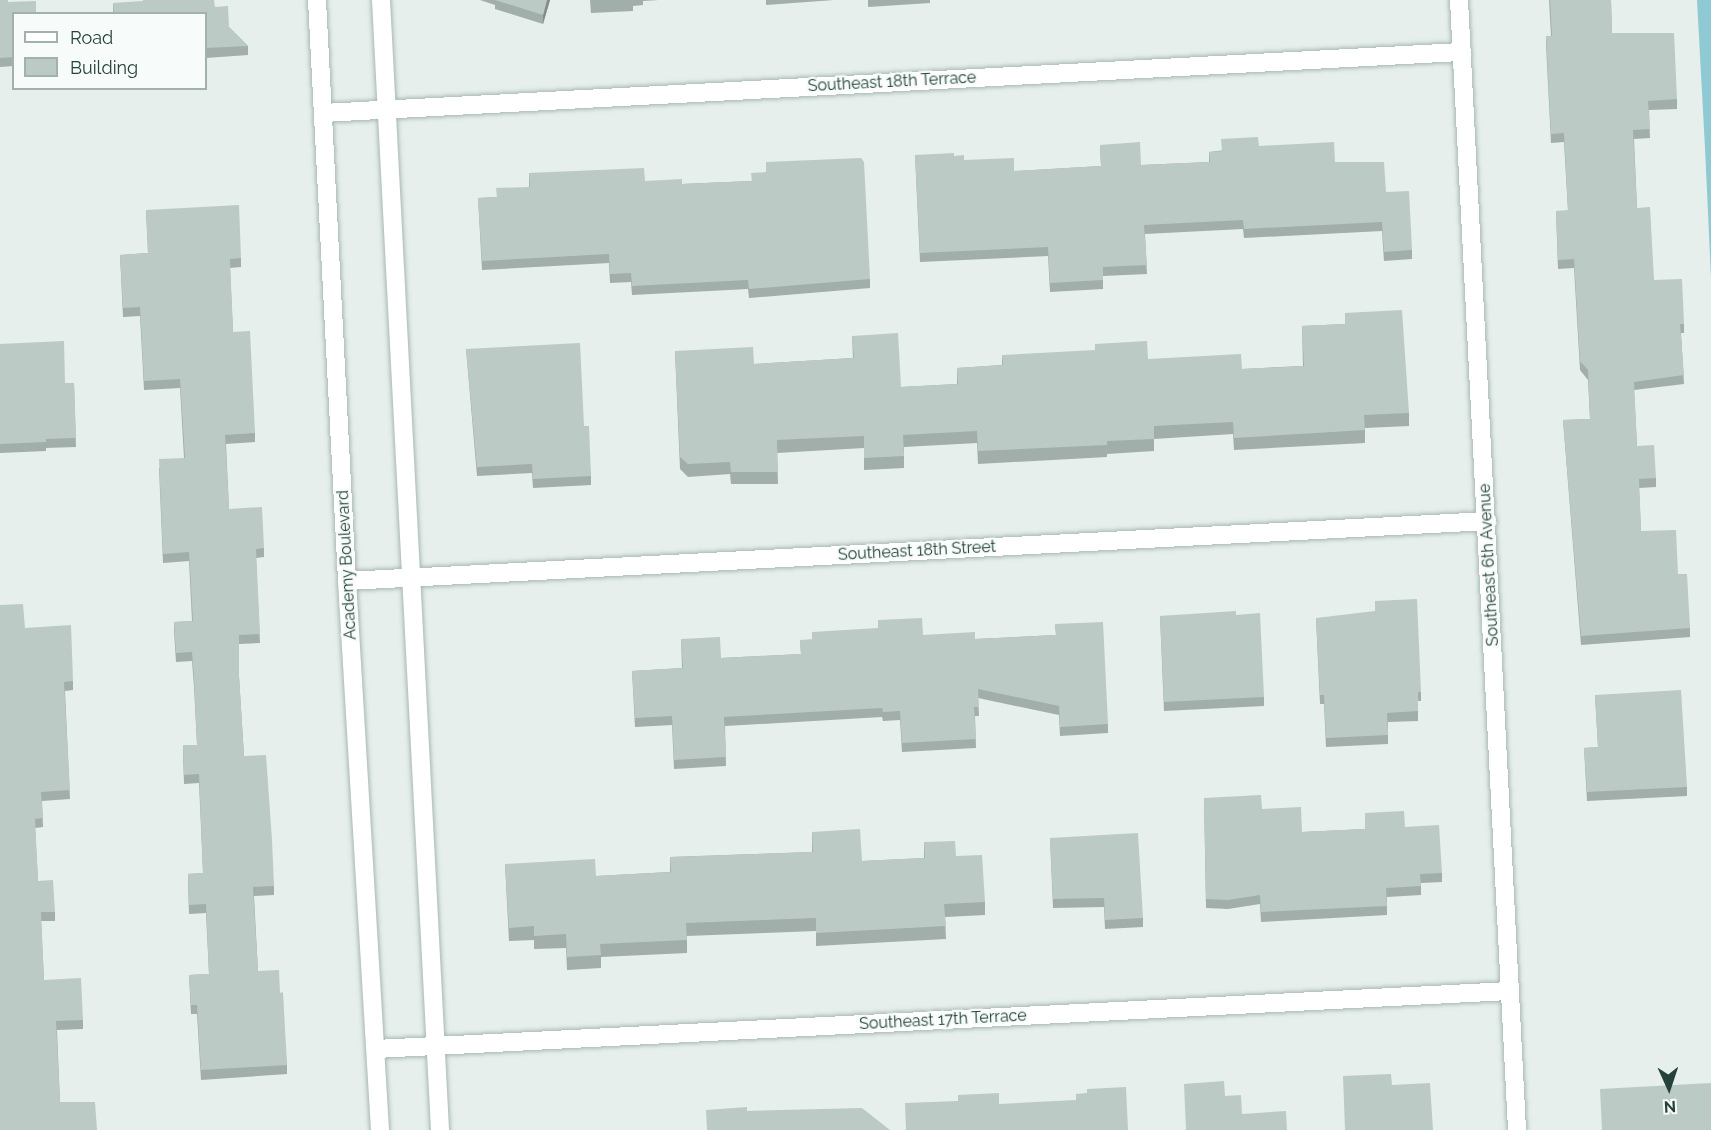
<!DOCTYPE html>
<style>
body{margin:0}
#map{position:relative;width:1711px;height:1130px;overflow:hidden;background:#e6efeb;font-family:Raleway,sans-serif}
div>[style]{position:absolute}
.water>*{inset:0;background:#8ec9d4}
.roads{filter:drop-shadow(0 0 2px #a8b8b2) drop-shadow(0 0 2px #a8b8b2)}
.street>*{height:18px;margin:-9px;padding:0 9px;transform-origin:9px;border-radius:9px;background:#fff}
.secondary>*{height:18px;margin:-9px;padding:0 9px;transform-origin:9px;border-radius:9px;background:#fff}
.wall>*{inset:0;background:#a1aea9}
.shaded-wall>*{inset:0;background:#838d89}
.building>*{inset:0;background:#bbcac4}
span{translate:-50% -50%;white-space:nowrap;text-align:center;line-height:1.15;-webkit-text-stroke:4.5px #f7fbf9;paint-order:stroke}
.street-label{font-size:16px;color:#24423a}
.legend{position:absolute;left:12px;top:12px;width:195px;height:78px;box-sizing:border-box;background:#f7fbf9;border:2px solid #a3b1ad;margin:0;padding:8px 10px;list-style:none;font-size:18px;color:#24423a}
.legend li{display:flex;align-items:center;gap:12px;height:30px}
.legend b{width:30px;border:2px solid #a3b1ad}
.north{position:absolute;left:1639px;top:1058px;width:60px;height:60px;-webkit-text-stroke:4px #f7fbf9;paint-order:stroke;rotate:177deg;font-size:16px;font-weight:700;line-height:24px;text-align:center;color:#24423a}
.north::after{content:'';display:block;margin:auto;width:21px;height:27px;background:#24423a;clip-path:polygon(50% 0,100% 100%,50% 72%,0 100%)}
</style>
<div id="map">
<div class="water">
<div style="clip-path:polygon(1697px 0,1711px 0,1711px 278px,1705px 148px)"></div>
</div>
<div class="roads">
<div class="street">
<div style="left:1459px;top:0;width:1131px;rotate:87.06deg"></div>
<div style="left:323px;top:113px;width:1141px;rotate:-3.07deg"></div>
<div style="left:347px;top:581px;width:1142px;rotate:-3.01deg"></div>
<div style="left:376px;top:1049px;width:1135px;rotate:-2.93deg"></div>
</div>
<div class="secondary">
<div style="left:317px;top:0;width:582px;rotate:87.04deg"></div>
<div style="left:347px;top:581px;width:550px;rotate:86.56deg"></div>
<div style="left:381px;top:0;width:1132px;rotate:87.01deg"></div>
</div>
</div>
<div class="wall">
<div style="clip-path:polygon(0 0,8px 2px,14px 14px,14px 66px,0 67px)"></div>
<div style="clip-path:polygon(480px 0,550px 0,543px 24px,495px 9px,495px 5px)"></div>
<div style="clip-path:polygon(590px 0,659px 0,643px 1px,643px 5px,633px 6px,633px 11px,591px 13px)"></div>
<div style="clip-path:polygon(766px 0,834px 0,766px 5px)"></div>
<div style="clip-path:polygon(868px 0,930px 0,930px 3px,868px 7px)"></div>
<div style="clip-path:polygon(1549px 0,1611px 0,1612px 33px,1677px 99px,1677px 109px,1649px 110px,1650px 138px,1634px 139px,1637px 208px,1654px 280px,1684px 324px,1684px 333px,1681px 333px,1684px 384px,1634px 390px,1637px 446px,1656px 478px,1656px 487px,1639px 488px,1641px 531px,1678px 574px,1690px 628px,1690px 637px,1581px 645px,1563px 420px,1590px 419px,1588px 380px,1580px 370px,1574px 268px,1558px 269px,1556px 211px,1568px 211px,1564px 142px,1551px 143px,1546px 45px,1546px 36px,1551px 36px)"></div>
<div style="clip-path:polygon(113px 3px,215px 7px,229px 27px,248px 46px,248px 55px,206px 58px,206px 14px,113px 14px)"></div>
<div style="clip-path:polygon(1100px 145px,1141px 165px,1209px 162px,1209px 152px,1259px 146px,1335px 162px,1386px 192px,1412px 250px,1412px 259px,1384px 261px,1382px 231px,1244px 238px,1243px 229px,1145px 234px,1147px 274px,1103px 276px,1103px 289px,1050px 292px,1048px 256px,920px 262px,915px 155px,954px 156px,964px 160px,1014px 171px,1101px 166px)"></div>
<div style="clip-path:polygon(766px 162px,870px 279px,870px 288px,749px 298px,748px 289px,632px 295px,631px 282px,610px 283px,609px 263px,482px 270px,478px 198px,496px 197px,529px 187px,529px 173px,682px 184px,751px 181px,766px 172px)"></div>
<div style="clip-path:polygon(146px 210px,241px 258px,241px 267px,230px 268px,233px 332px,255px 433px,255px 442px,226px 444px,229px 509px,264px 548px,264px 557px,256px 558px,260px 643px,239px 644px,239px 676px,244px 756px,274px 886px,274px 895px,254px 896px,258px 971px,280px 993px,287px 1065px,287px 1074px,201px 1080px,197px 1014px,191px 1014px,189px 975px,209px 974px,206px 913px,189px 914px,188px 883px,188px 874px,203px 873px,199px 783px,184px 784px,183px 754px,183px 745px,197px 745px,194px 687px,192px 661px,176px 662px,174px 631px,174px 622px,192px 621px,189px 561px,163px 563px,159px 468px,184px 458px,180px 388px,144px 390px,140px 316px,123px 317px,120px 255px,148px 253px)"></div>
<div style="clip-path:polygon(1345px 313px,1409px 413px,1409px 426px,1365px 428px,1365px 443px,1234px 450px,1233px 434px,1154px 439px,1154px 451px,1107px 454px,1107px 457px,978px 464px,977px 443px,904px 447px,904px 468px,864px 470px,864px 448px,777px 453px,778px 484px,731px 484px,730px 474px,688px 477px,680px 469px,675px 351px,754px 364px,853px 358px,852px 336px,901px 387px,957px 384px,957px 368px,1002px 365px,1002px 355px,1148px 359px,1242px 369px,1303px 366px,1302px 326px,1345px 324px)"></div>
<div style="clip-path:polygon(0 344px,65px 383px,74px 383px,76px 447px,46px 448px,46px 451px,0 453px)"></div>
<div style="clip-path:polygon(466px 349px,584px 426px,591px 476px,591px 485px,533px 488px,532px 473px,477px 476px)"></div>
<div style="clip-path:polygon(1236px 615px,1264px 697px,1264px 706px,1164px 711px,1160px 616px)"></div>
<div style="clip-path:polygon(1316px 618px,1421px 692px,1421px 701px,1418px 701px,1418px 721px,1388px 722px,1388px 744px,1326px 747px,1324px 704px,1320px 704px)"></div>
<div style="clip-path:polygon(1055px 624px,1108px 724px,1108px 733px,1060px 736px,1059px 715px,978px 698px,979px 716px,975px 716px,976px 748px,902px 752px,900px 720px,883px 721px,882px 717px,725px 726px,726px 766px,674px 769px,672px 725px,635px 727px,632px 671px,682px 668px,681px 639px,721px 658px,801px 654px,800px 640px,923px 635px,975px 639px,1056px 635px)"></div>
<div style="clip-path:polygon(25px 628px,73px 681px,73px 690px,65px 691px,70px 799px,42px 801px,43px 827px,35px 828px,38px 881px,55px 912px,55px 921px,41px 921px,44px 980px,83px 1020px,83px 1029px,57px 1030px,60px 1102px,0 1130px)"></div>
<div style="clip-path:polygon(1595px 695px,1687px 787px,1687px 796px,1587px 801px,1584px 748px,1598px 747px)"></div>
<div style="clip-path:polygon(1204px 798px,1262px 809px,1302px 832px,1365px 829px,1365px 813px,1405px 827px,1442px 873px,1442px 882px,1421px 883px,1421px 895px,1387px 897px,1387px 915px,1261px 922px,1260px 904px,1228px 909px,1206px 908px)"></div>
<div style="clip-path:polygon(812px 832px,862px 861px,924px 858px,924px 842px,956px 856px,985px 902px,985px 915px,945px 917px,946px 939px,816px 946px,816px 931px,687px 936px,687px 953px,601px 957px,601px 968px,567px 970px,566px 948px,534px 949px,534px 940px,509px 941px,505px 864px,596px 876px,670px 872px,670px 857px,812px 852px)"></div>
<div style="clip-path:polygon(1050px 838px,1143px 918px,1143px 927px,1105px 929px,1104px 907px,1053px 908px)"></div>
</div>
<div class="shaded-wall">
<div style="clip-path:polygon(547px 0,550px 0,543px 24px,543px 15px)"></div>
</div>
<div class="building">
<div style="clip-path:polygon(0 0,8px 0,8px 2px,36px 1px,36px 14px,14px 14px,14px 57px,0 58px)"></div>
<div style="clip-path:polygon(143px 0,214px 0,215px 7px,228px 6px,229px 27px,248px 46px,206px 48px,206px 14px,114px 14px,113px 3px,143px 1px)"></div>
<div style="clip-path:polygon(495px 0,547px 0,543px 15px)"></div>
<div style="clip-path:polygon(1550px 0,1611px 0,1612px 33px,1674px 33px,1677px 99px,1648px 101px,1650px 129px,1633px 130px,1637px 208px,1650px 207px,1654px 280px,1682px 279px,1684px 324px,1680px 324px,1684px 375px,1634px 382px,1637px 446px,1654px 445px,1656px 478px,1639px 479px,1641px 531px,1676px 530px,1678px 574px,1687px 574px,1690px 628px,1581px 636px,1563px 420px,1590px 419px,1588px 370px,1580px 361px,1574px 259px,1558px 260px,1556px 211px,1568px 210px,1564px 133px,1551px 134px,1546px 36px,1552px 36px)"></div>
<div style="clip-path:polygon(1258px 137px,1259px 146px,1334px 142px,1335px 162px,1384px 162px,1386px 192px,1409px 191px,1412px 250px,1384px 252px,1382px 222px,1244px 229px,1243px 220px,1144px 225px,1147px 265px,1103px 267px,1103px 280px,1050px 283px,1048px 247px,920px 253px,915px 155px,954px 153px,954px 156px,964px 155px,964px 160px,1014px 158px,1014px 171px,1101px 166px,1100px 145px,1140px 142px,1141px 165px,1210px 162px,1209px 152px,1222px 151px,1221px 139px)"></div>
<div style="clip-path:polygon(861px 158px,864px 162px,870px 279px,749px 289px,748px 280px,632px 286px,631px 273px,610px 274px,609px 254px,482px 261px,478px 198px,497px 197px,496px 188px,530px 187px,529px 173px,644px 168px,645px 181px,682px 179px,682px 184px,752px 181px,751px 173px,766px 172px,766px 162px)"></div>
<div style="clip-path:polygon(239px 205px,241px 258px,230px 259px,233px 332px,250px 331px,255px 433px,225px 435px,229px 509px,262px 507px,264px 548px,256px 549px,260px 634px,239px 635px,239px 676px,244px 756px,266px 755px,272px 840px,274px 886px,253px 887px,258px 971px,279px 970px,280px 993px,283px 992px,287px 1065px,201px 1070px,197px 1005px,191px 1005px,189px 975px,209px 974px,206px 904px,189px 905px,188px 874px,203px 873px,199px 774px,184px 775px,183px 745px,197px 745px,194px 678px,192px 652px,176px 653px,174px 622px,193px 621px,189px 552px,163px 554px,159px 459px,185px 458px,180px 379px,144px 381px,140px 307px,123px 308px,120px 255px,148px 253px,146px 210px)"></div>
<div style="clip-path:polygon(1402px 310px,1409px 413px,1364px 415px,1365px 430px,1234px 438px,1233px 422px,1154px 426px,1154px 439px,1107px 441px,1107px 445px,978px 451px,977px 431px,903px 435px,904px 456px,864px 458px,864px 436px,777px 440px,778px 472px,731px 472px,730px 462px,688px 464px,680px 457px,675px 351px,753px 347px,754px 364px,854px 358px,852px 336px,898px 333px,901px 387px,958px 384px,957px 368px,1003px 365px,1002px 355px,1095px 350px,1095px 344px,1147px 341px,1148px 359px,1241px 354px,1242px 369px,1304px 366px,1302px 326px,1345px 324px,1345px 313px)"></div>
<div style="clip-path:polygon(64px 341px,65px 383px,74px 383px,76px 438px,46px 439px,46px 442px,0 444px,0 344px)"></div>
<div style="clip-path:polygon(580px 343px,584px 426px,589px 426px,591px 476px,533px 479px,532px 464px,477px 467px,466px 349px)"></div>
<div style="clip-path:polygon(1417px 599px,1421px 692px,1418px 692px,1418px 711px,1387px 713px,1388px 735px,1326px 738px,1324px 695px,1320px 695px,1316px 618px,1375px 611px,1375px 601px)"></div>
<div style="clip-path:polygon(23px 604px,25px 628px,71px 625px,73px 681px,64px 682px,70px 790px,41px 792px,43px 818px,35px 819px,38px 881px,53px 880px,55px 912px,41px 912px,44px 980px,81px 978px,83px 1020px,56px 1021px,60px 1102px,95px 1102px,97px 1130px,0 1130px,0 605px)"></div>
<div style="clip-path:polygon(1236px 611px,1236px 615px,1260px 613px,1264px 697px,1164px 702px,1160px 616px)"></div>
<div style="clip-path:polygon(922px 618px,923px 635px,975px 632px,975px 639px,1056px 635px,1055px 624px,1103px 622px,1108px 724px,1060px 727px,1059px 706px,978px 689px,979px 707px,974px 707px,976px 739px,902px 743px,900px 711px,883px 712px,882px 708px,724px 717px,726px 757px,674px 760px,672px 716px,635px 718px,632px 671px,683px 668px,681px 639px,720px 637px,721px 658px,801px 654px,800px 640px,812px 640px,812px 632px,878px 628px,878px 620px)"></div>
<div style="clip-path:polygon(1681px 690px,1687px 787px,1587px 792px,1584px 748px,1598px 747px,1595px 695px)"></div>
<div style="clip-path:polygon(1261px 795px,1262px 809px,1301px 807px,1302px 832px,1365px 829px,1365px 813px,1404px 811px,1405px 827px,1439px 825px,1442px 873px,1420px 874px,1421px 886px,1386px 888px,1387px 906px,1261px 912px,1260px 895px,1228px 900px,1206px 899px,1204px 798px)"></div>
<div style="clip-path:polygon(860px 829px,862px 861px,925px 858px,924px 842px,955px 841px,956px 856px,982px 855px,985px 902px,944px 904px,946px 926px,816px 933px,816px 918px,686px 923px,687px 940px,600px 944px,601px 955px,567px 957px,566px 934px,534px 936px,534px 926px,509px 928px,505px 864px,595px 859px,596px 876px,671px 872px,670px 857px,813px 852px,812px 832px)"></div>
<div style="clip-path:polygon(1138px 833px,1143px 918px,1105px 920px,1104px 898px,1053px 899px,1050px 838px)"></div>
<div style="clip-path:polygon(1391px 1074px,1392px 1085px,1430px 1083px,1433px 1130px,1345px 1130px,1343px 1076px)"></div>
<div style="clip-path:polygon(1224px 1081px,1225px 1096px,1241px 1095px,1242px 1114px,1286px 1111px,1287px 1130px,1186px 1130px,1184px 1084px)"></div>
<div style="clip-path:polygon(1711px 1083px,1711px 1130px,1602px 1130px,1600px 1089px)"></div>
<div style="clip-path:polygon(1126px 1087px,1128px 1130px,906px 1130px,905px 1103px,958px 1101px,958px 1095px,999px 1093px,999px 1104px,1076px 1100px,1076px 1094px,1087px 1093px,1087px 1089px)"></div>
<div style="clip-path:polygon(747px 1107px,747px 1111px,862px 1108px,890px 1130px,707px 1130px,706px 1110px)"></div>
</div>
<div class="street-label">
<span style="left:892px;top:82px;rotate:-3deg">Southeast 18th Terrace</span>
<span style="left:917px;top:551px;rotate:-3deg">Southeast 18th Street</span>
<span style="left:347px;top:565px;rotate:-93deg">Academy Boulevard</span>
<span style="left:1489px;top:565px;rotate:-93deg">Southeast 6th Avenue</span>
<span style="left:943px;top:1020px;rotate:-3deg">Southeast 17th Terrace</span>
</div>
<ul class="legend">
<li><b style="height:8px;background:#fff"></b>Road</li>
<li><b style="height:16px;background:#bbcac4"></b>Building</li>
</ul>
<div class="north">N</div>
</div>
